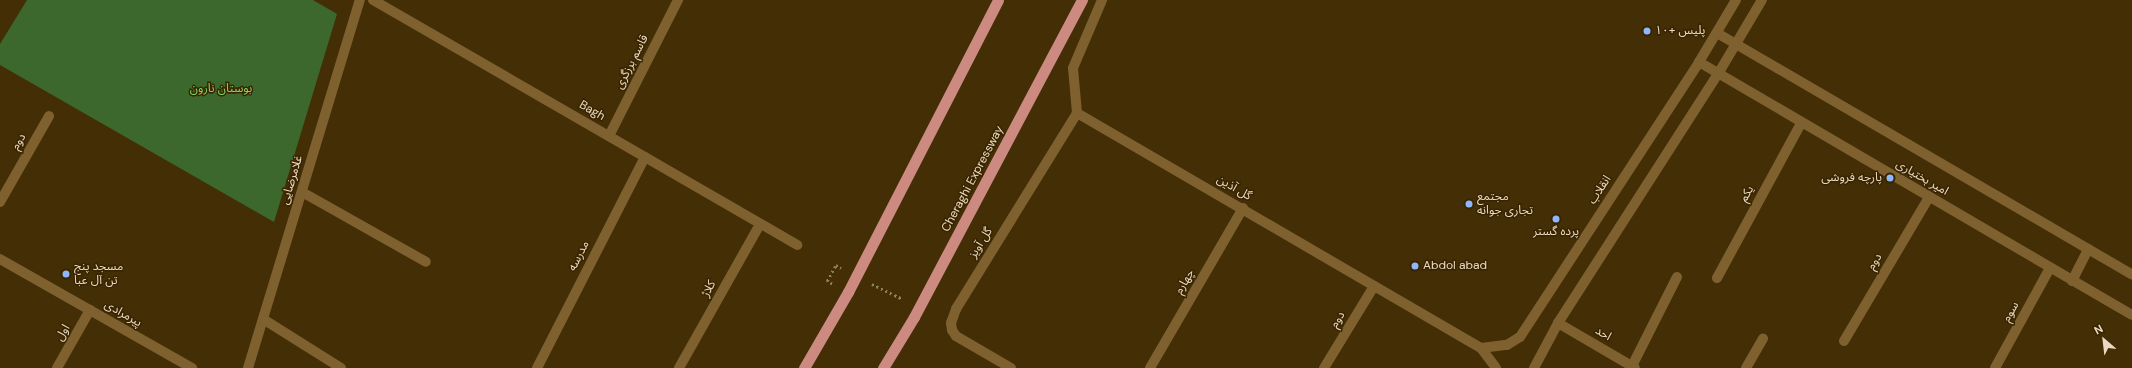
<!DOCTYPE html>
<meta charset="utf-8">
<style>
body{margin:0}
#map{position:relative;width:2132px;height:368px;overflow:hidden;background:#432e06;font-family:"DM Sans","Noto Sans Arabic",sans-serif}
div>[style]{position:absolute}
.green>*{inset:0;background:#3c682e}
.path>*{height:2.5px;margin-top:-1.25px;transform-origin:0;background:repeating-linear-gradient(90deg,#927f5e 0 2px,transparent 0 5px)}
.minor>*{height:10px;margin:-5px;padding:0 5px;transform-origin:5px;border-radius:5px;background:#7f6130}
.tertiary>*{height:10px;margin:-5px;padding:0 5px;transform-origin:5px;border-radius:5px;background:#7f6130}
.secondary>*{height:10px;margin:-5px;padding:0 5px;transform-origin:5px;border-radius:5px;background:#7f6130}
.trunk>*{height:11px;margin:-5.5px;padding:0 5.5px;transform-origin:5.5px;border-radius:5.5px;background:#cc8a81}
.dots>*{width:11px;height:11px;translate:-50% -50%;box-sizing:border-box;border:2px solid #392400;border-radius:50%}
span{translate:-50% -50%;white-space:nowrap;text-align:center;line-height:1.15;-webkit-text-stroke:3px #392400;paint-order:stroke}
.poi-label{font-size:12px;color:#ebdac1}
.left{translate:0 -50%;text-align:left}
.right{translate:-100% -50%;text-align:right}
.street-label{font-size:12px;color:#ebdac1}
.park-label{font-size:12px;color:#81d964}
.north{position:absolute;left:2084px;top:320px;width:40px;height:40px;-webkit-text-stroke:3px #392400;paint-order:stroke;rotate:332deg;font-size:11px;font-weight:700;line-height:16px;text-align:center;color:#ebdac1}
.north::after{content:'';display:block;margin:auto;width:14px;height:18px;background:#ebdac1;clip-path:polygon(50% 0,100% 100%,50% 72%,0 100%)}
</style>
<div id="map">
<div class="green">
<div style="clip-path:polygon(27px 0,313px 0,337px 14px,274px 222px,0 65px,0 44px)"></div>
</div>
<div class="path">
<div style="left:832px;top:284px;width:6px;rotate:-149deg"></div>
<div style="left:827px;top:281px;width:18px;rotate:-61deg"></div>
<div style="left:836px;top:265px;width:6px;rotate:31deg"></div>
<div style="left:872px;top:284px;width:34px;rotate:26deg"></div>
</div>
<div class="minor">
<div style="left:373px;top:0;width:490px;rotate:30deg"></div>
<div style="left:1077px;top:113px;width:467px;rotate:30.2deg"></div>
<div style="left:1481px;top:348px;width:25px;rotate:53deg"></div>
<div style="left:1077px;top:113px;width:45px;rotate:-95.1deg"></div>
<div style="left:1073px;top:68px;width:74px;rotate:-66.9deg"></div>
<div style="left:609px;top:136px;width:153px;rotate:-63.1deg"></div>
<div style="left:302px;top:192px;width:142px;rotate:29.4deg"></div>
<div style="left:0;top:202px;width:99px;rotate:-60.3deg"></div>
<div style="left:0;top:259px;width:221px;rotate:29.6deg"></div>
<div style="left:1717px;top:278px;width:176px;rotate:-61.5deg"></div>
<div style="left:263px;top:319px;width:92px;rotate:32.1deg"></div>
<div style="left:1844px;top:341px;width:167px;rotate:-59.4deg"></div>
<div style="left:57px;top:368px;width:67px;rotate:-60.4deg"></div>
<div style="left:537px;top:368px;width:237px;rotate:-62.9deg"></div>
<div style="left:679px;top:368px;width:165px;rotate:-60.6deg"></div>
<div style="left:1011px;top:368px;width:64px;rotate:-149.8deg"></div>
<div style="left:956px;top:336px;width:7px;rotate:-124deg"></div>
<div style="left:952px;top:330px;width:7px;rotate:-98deg"></div>
<div style="left:951px;top:323px;width:15px;rotate:-70deg"></div>
<div style="left:956px;top:309px;width:230px;rotate:-58.3deg"></div>
<div style="left:1150px;top:368px;width:185px;rotate:-59.8deg"></div>
<div style="left:1324px;top:368px;width:96px;rotate:-58.6deg"></div>
<div style="left:1631px;top:368px;width:102px;rotate:-63.2deg"></div>
<div style="left:1746px;top:368px;width:34px;rotate:-60deg"></div>
<div style="left:1995px;top:368px;width:114px;rotate:-61.2deg"></div>
</div>
<div class="tertiary">
<div style="left:1558px;top:323px;width:89px;rotate:30.3deg"></div>
<div style="left:1481px;top:348px;width:26px;rotate:-7deg"></div>
<div style="left:1507px;top:345px;width:15px;rotate:-32deg"></div>
<div style="left:1520px;top:337px;width:328px;rotate:-56.9deg"></div>
<div style="left:1699px;top:62px;width:72px;rotate:-59.2deg"></div>
<div style="left:1534px;top:368px;width:51px;rotate:-61.9deg"></div>
<div style="left:1558px;top:323px;width:296px;rotate:-57.3deg"></div>
<div style="left:1718px;top:74px;width:86px;rotate:-59.3deg"></div>
</div>
<div class="secondary">
<div style="left:1717px;top:33px;width:480px;rotate:30.2deg"></div>
<div style="left:1699px;top:62px;width:501px;rotate:30.3deg"></div>
<div style="left:2072px;top:281px;width:36px;rotate:-63deg"></div>
<div style="left:248px;top:368px;width:385px;rotate:-73.1deg"></div>
</div>
<div class="trunk">
<div style="left:804px;top:368px;width:88px;rotate:-59.9deg"></div>
<div style="left:848px;top:292px;width:328px;rotate:-62.8deg"></div>
<div style="left:883px;top:368px;width:60px;rotate:-58.7deg"></div>
<div style="left:914px;top:317px;width:359px;rotate:-62.1deg"></div>
</div>
<div class="dots">
<div style="left:1647px;top:31px;background:#8db9fc"></div>
<div style="left:1890px;top:178px;background:#8db9fc"></div>
<div style="left:1469px;top:204px;background:#8db9fc"></div>
<div style="left:1556px;top:219px;background:#8db9fc"></div>
<div style="left:1415px;top:266px;background:#8db9fc"></div>
<div style="left:66px;top:274px;background:#8db9fc"></div>
</div>
<div class="poi-label">
<span class="left" style="left:1655px;top:31px">پلیس +۱۰</span>
<span class="right" style="left:1882px;top:178px">پارچه فروشی</span>
<span class="left" style="left:1477px;top:204px">مجتمع<br>تجاری جوانه</span>
<span style="left:1556px;top:232px">پرده گستر</span>
<span class="left" style="left:1423px;top:266px">Abdol abad</span>
<span class="left" style="left:74px;top:274px">مسجد پنج<br>تن آل عبا</span>
</div>
<div class="street-label">
<span style="left:632px;top:62px;rotate:-63deg">قاسم برزگری</span>
<span style="left:592px;top:111px;rotate:30deg">Bagh</span>
<span style="left:19px;top:142px;rotate:-60deg">دوم</span>
<span style="left:1922px;top:178px;rotate:30deg">امیر بختیاری</span>
<span style="left:973px;top:179px;rotate:-62deg">Cheraghi Expressway</span>
<span style="left:292px;top:180px;rotate:-73deg">غلامرضایی</span>
<span style="left:1234px;top:188px;rotate:30deg">گل آذین</span>
<span style="left:1600px;top:190px;rotate:-57deg">انقلاب</span>
<span style="left:1747px;top:194px;rotate:-61deg">یکم</span>
<span style="left:981px;top:243px;rotate:-58deg">گل آویز</span>
<span style="left:579px;top:256px;rotate:-63deg">مدرسه</span>
<span style="left:1875px;top:262px;rotate:-59deg">دوم</span>
<span style="left:1185px;top:282px;rotate:-60deg">چهارم</span>
<span style="left:709px;top:289px;rotate:-61deg">کلاژ</span>
<span style="left:2011px;top:312px;rotate:-61deg">سوم</span>
<span style="left:123px;top:314px;rotate:30deg">پیرمرادی</span>
<span style="left:1338px;top:320px;rotate:-59deg">دوم</span>
<span style="left:63px;top:333px;rotate:-60deg">اول</span>
<span style="left:1603px;top:334px;rotate:30deg">احد</span>
</div>
<div class="park-label">
<span style="left:221px;top:89px">بوستان نارون</span>
</div>
<div class="north">N</div>
</div>
